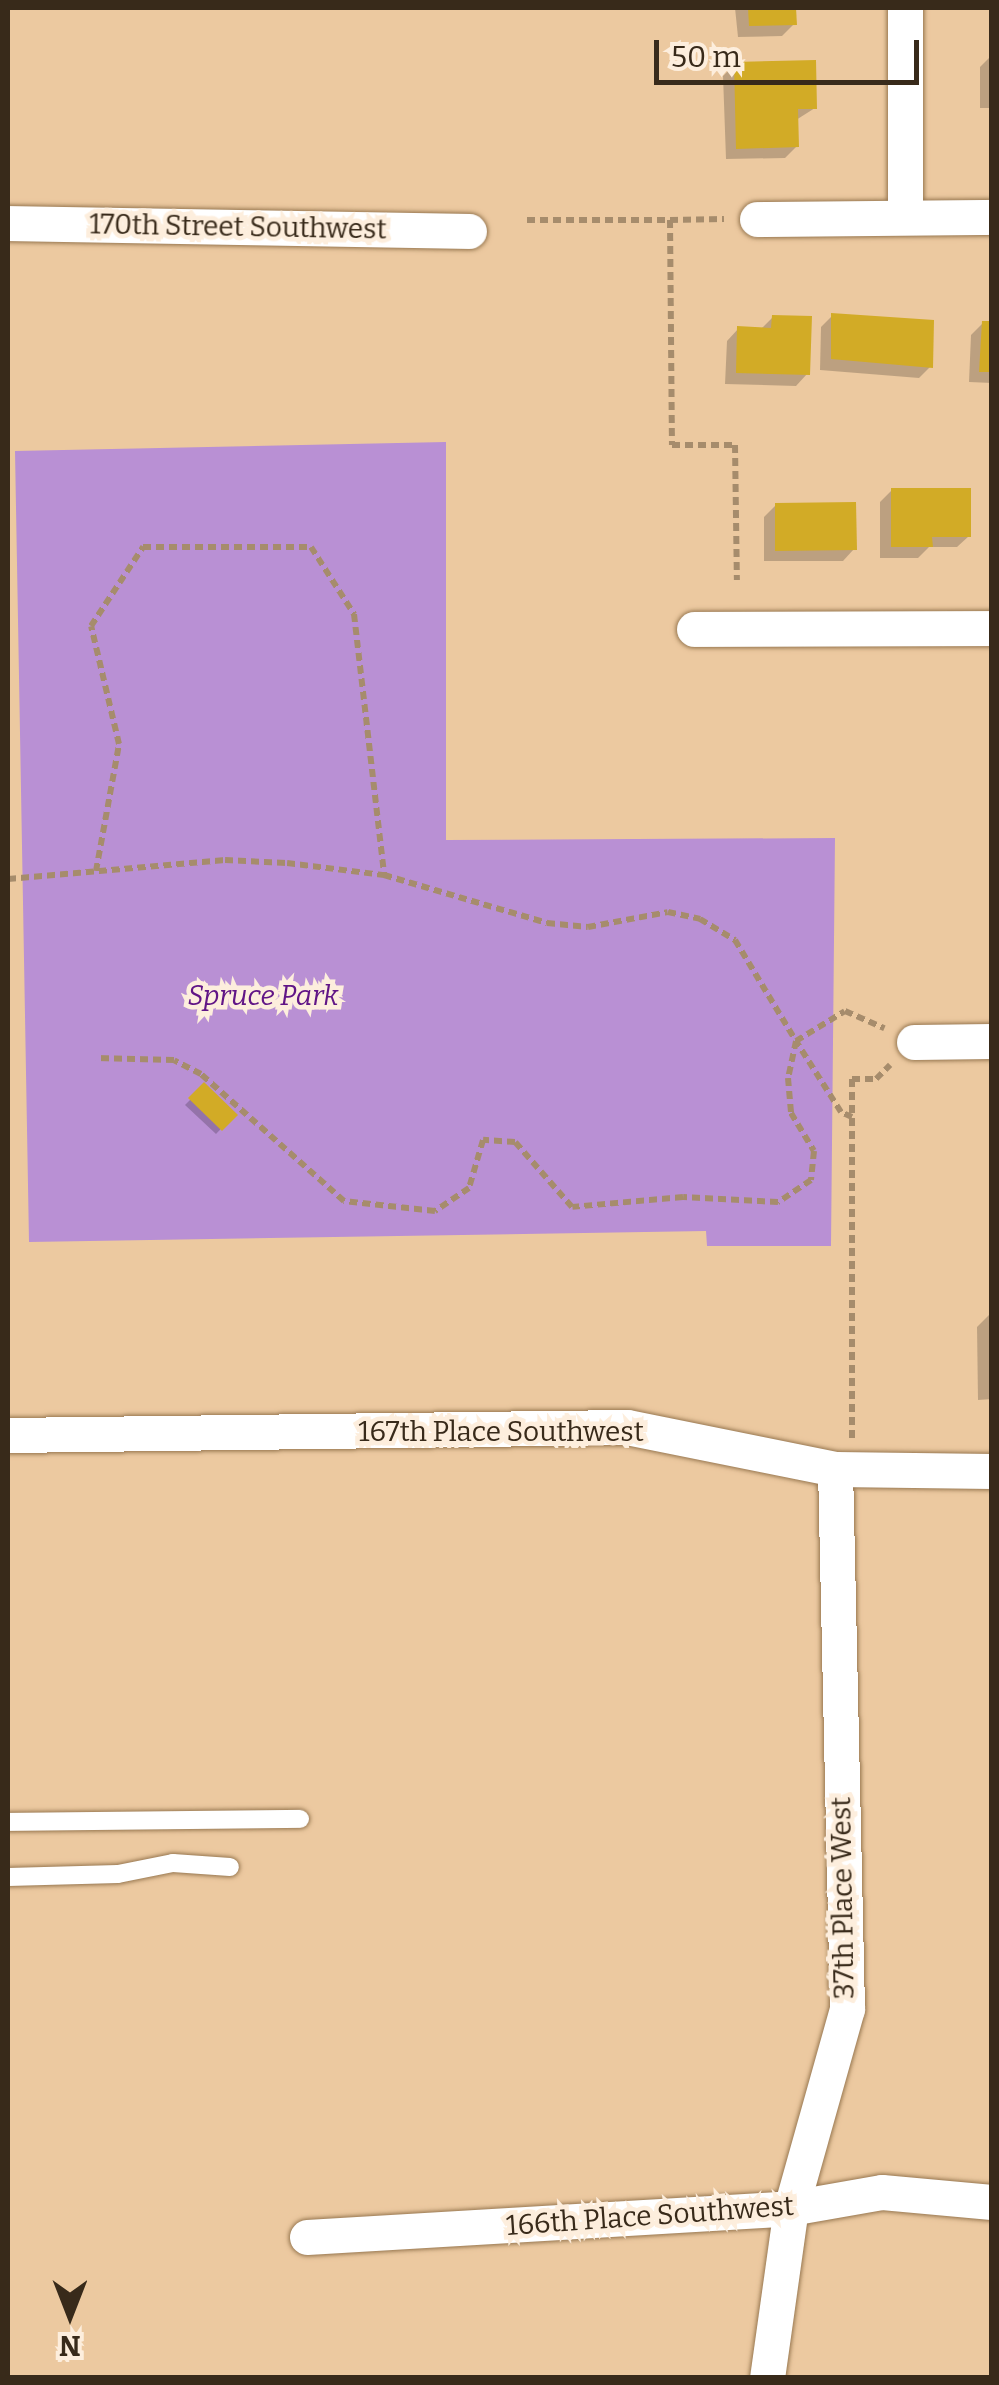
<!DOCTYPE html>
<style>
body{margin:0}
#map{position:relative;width:999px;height:2385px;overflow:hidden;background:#ecc9a0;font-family:Bitter,serif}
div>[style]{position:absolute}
.green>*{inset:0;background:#b990d4}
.shadow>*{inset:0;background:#0003}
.building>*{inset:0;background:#d2ab26}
.path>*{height:6px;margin-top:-3px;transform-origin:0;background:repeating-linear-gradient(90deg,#a68c6c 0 8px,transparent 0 13px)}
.roads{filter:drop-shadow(0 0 2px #987851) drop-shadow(0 0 2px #987851)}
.lane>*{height:18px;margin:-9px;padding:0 9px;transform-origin:9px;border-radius:9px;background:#fff}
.street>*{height:35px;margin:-17.5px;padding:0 17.5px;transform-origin:17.5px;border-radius:17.5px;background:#fff}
span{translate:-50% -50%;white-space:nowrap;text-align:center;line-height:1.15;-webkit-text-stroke:9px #fdeedd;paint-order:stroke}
.street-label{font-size:28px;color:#382a1a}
.park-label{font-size:28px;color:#611586;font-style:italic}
.frame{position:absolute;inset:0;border:10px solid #382a1a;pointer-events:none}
.north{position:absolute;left:20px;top:2265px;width:100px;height:100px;-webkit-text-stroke:8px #fdeedd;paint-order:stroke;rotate:180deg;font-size:28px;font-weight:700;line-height:40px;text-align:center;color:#382a1a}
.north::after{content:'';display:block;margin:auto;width:35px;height:45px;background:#382a1a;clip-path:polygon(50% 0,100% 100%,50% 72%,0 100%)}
.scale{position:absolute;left:654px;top:40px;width:265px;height:45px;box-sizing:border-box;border:5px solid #382a1a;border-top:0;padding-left:12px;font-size:30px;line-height:35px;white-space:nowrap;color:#382a1a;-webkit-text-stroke:8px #fdeedd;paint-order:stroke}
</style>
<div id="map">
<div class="green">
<div style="clip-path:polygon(446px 442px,446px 840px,835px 838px,831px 1246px,707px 1246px,706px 1231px,29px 1242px,15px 451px)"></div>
</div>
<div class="shadow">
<div style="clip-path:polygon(735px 8px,795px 8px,794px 24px,782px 36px,738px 37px)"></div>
<div style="clip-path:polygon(992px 55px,992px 108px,980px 108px,980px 67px)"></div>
<div style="clip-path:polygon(735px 64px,815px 108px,796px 120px,797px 146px,785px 158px,726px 159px,723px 76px)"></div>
<div style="clip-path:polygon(832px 316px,931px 366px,919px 378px,820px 370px,821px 327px)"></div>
<div style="clip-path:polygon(773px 317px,807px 374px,796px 386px,725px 384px,727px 341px,738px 329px,760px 330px)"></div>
<div style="clip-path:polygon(983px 323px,992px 324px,992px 383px,969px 382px,971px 335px)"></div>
<div style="clip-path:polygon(892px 490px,969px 536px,957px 547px,929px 547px,918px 558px,880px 558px,880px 502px)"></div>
<div style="clip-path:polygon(776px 505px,854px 549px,843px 561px,764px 561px,764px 517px)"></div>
<div style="clip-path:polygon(204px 1086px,234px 1115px,216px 1134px,185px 1105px)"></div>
<div style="clip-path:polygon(992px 1312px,992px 1399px,978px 1400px,977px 1327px)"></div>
</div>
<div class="building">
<div style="clip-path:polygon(748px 8px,796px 8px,797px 25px,749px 26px)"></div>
<div style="clip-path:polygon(816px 60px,817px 109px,798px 109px,799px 147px,736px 149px,734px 62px)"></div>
<div style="clip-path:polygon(831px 313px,934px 320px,933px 368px,831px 359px)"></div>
<div style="clip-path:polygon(772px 315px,812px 316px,810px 375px,736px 373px,737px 326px,771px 328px)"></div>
<div style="clip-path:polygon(982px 321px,992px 321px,992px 372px,979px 372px)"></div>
<div style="clip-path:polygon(891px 488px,971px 488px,971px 537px,932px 537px,933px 547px,891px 547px)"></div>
<div style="clip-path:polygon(856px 502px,857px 550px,775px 551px,775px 503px)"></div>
<div style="clip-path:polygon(204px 1082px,238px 1115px,222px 1131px,188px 1098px)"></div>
</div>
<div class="path">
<div style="left:527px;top:220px;width:143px"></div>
<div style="left:670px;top:220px;width:225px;rotate:89.5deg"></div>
<div style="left:672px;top:445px;width:63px"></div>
<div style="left:735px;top:445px;width:135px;rotate:89.2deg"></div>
<div style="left:670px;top:220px;width:54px;rotate:-1.1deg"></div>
<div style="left:96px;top:871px;width:129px;rotate:-79.7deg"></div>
<div style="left:119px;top:744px;width:121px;rotate:-103.3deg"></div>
<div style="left:91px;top:626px;width:95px;rotate:-56.6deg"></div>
<div style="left:143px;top:547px;width:168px"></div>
<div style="left:311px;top:547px;width:80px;rotate:57.3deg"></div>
<div style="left:354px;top:614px;width:263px;rotate:83.4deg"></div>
<div style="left:8px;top:879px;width:218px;rotate:-5deg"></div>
<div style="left:225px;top:860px;width:62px;rotate:2.8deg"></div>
<div style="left:287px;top:863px;width:98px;rotate:7.1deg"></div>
<div style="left:384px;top:875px;width:170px;rotate:16.4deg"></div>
<div style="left:547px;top:923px;width:41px;rotate:5.6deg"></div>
<div style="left:588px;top:927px;width:81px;rotate:-10.6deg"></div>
<div style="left:668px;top:912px;width:33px;rotate:12deg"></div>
<div style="left:700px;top:919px;width:41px;rotate:31deg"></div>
<div style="left:735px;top:940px;width:118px;rotate:58.9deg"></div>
<div style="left:796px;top:1041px;width:38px;rotate:102deg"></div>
<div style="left:788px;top:1078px;width:35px;rotate:85deg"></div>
<div style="left:791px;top:1113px;width:44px;rotate:58.8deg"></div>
<div style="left:814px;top:1151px;width:29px;rotate:96deg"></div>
<div style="left:811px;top:1180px;width:40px;rotate:146deg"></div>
<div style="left:778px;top:1202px;width:95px;rotate:-177deg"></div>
<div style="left:683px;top:1197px;width:111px;rotate:174.9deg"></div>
<div style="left:572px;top:1207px;width:86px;rotate:-131.2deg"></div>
<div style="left:515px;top:1142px;width:32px;rotate:-176deg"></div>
<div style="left:483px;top:1140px;width:50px;rotate:106.3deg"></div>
<div style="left:469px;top:1188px;width:41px;rotate:145.9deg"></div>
<div style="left:435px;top:1211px;width:92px;rotate:-173.7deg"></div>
<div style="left:344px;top:1201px;width:191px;rotate:-138.4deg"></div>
<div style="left:201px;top:1074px;width:30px;rotate:-153deg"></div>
<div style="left:174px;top:1060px;width:78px;rotate:-178.5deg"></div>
<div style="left:852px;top:1117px;width:12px;rotate:-156deg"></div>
<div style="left:841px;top:1112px;width:84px;rotate:-122.4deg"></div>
<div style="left:796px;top:1041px;width:57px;rotate:-31.5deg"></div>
<div style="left:845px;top:1011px;width:43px;rotate:23.6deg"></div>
<div style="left:852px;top:1438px;width:359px;rotate:-90deg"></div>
<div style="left:852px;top:1079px;width:24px"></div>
<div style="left:876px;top:1079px;width:20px;rotate:-45deg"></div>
</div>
<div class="roads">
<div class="lane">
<div style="left:8px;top:1822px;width:292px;rotate:-0.6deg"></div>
<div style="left:8px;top:1877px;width:110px;rotate:-1.6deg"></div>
<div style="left:118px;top:1874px;width:56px;rotate:-11.3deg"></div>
<div style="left:173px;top:1863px;width:57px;rotate:4deg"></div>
</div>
<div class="street">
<div style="left:905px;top:8px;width:209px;rotate:90deg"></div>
<div style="left:757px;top:219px;width:235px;rotate:-0.5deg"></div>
<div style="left:8px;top:223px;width:461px;rotate:1deg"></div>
<div style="left:694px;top:629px;width:298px;rotate:-0.2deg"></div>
<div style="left:914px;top:1042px;width:78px;rotate:-0.7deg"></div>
<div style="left:8px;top:1435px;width:619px;rotate:-0.74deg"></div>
<div style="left:627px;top:1427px;width:212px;rotate:11.4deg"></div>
<div style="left:835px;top:1469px;width:157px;rotate:0.7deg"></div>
<div style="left:307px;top:2237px;width:485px;rotate:-3.4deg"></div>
<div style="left:791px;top:2208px;width:92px;rotate:-10deg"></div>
<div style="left:882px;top:2192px;width:110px;rotate:5.2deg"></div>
<div style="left:767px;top:2378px;width:172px;rotate:-82deg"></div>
<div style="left:791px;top:2208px;width:207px;rotate:-74.3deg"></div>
<div style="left:847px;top:2009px;width:540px;rotate:-91.27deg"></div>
</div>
</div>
<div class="street-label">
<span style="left:238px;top:227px;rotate:1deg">170th Street Southwest</span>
<span style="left:501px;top:1432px">167th Place Southwest</span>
<span style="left:843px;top:1898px;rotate:-91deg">37th Place West</span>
<span style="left:650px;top:2216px;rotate:-4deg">166th Place Southwest</span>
</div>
<div class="park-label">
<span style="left:263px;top:996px">Spruce Park</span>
</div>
<div class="frame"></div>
<div class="north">N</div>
<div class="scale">50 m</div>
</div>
